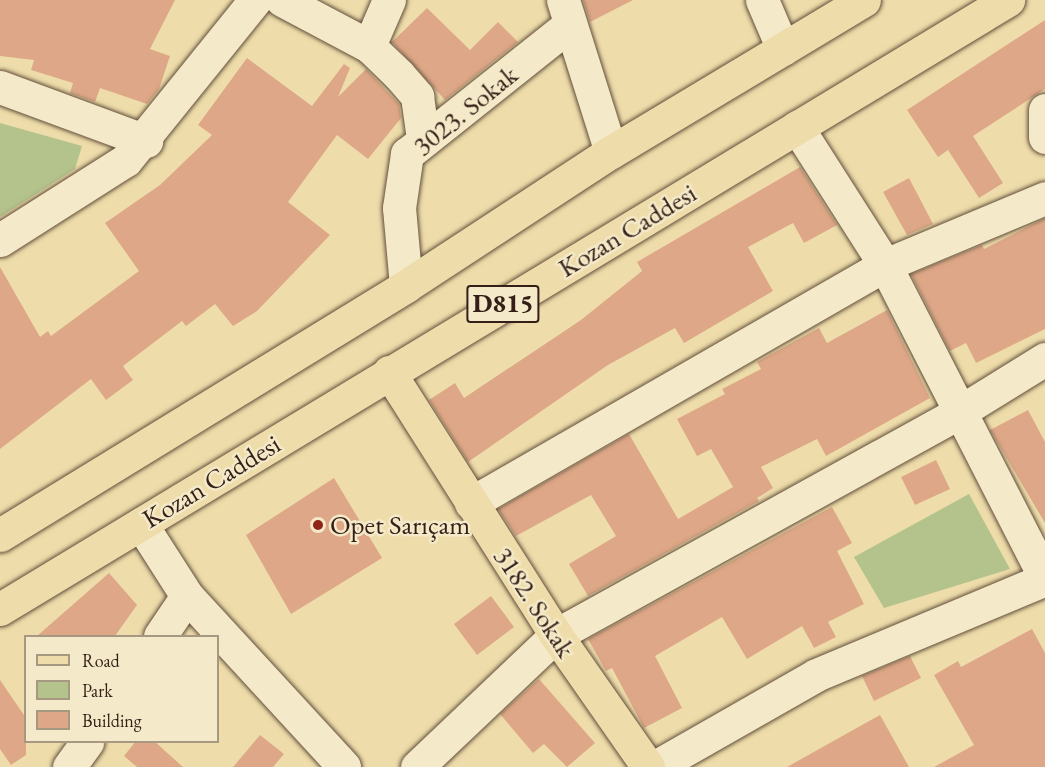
<!DOCTYPE html>
<meta charset="utf-8">
<style>
body{margin:0}
#map{position:relative;width:1045px;height:767px;overflow:hidden;background:#eda;font-family:"EB Garamond",serif}
div>[style]{position:absolute}
.green>*{inset:0;background:#b4c28c}
.building>*{inset:0;background:#dea888}
.roads{filter:drop-shadow(0 0 2px #624e3c) drop-shadow(0 0 2px #624e3c)}
.minor>*{height:33px;margin:-16.5px;padding:0 16.5px;transform-origin:16.5px;border-radius:16.5px;background:#f4e9c8}
.major>*{height:33px;margin:-16.5px;padding:0 16.5px;transform-origin:16.5px;border-radius:16.5px;background:#eda}
.highway>*{height:33px;margin:-16.5px;padding:0 16.5px;transform-origin:16.5px;border-radius:16.5px;background:#eda}
.dots>*{width:16px;height:16px;translate:-50% -50%;box-sizing:border-box;border:3px solid #f4e9c8;border-radius:50%}
span{translate:-50% -50%;white-space:nowrap;text-align:center;line-height:1.15;-webkit-text-stroke:5px #f4e9c8;paint-order:stroke}
.shield-label span{padding:2px 4px;background:#f4e9c8;border:2px solid;border-radius:4px;-webkit-text-stroke-width:0}
.shield-label{font-size:26px;color:#331f17;font-weight:700}
.street-label{font-size:27px;color:#331f17}
.poi-label{font-size:27px;color:#331f17}
.left{translate:0 -50%;text-align:left}
.legend{position:absolute;left:24px;top:635px;width:195px;height:108px;box-sizing:border-box;background:#f4e9c8;border:2px solid #a79881;margin:0;padding:8px 10px;list-style:none;font-size:18px;color:#331f17}
.legend li{display:flex;align-items:center;gap:12px;height:30px}
.legend b{width:30px;border:2px solid #a79881}
</style>
<div id="map">
<div class="green">
<div style="clip-path:polygon(0 123px,82px 146px,75px 169px,0 217px)"></div>
<div style="clip-path:polygon(969px 494px,1010px 569px,884px 608px,854px 557px)"></div>
</div>
<div class="building">
<div style="clip-path:polygon(0 0,175px 0,150px 49px,170px 56px,159px 89px,147px 104px,100px 88px,95px 102px,70px 93px,73px 83px,31px 70px,34px 60px,0 56px)"></div>
<div style="clip-path:polygon(583px 0,633px 0,590px 22px)"></div>
<div style="clip-path:polygon(427px 8px,470px 50px,498px 22px,518px 42px,445px 100px,392px 42px)"></div>
<div style="clip-path:polygon(1045px 20px,1045px 89px,973px 136px,1003px 183px,979px 198px,948px 150px,938px 157px,907px 110px)"></div>
<div style="clip-path:polygon(247px 58px,312px 106px,344px 64px,350px 68px,338px 97px,366px 69px,399px 104px,401px 118px,368px 159px,337px 135px,288px 202px,330px 235px,257px 311px,233px 326px,215px 304px,186px 326px,182px 321px,123px 366px,133px 380px,106px 400px,91px 379px,0 449px,0 267px,40px 337px,48px 331px,51px 336px,139px 271px,105px 223px,160px 185px,212px 135px,198px 125px)"></div>
<div style="clip-path:polygon(800px 167px,837px 225px,804px 243px,793px 223px,748px 247px,773px 291px,684px 343px,675px 328px,608px 365px,468px 462px,429px 400px,455px 383px,464px 398px,581px 320px,642px 271px,637px 262px)"></div>
<div style="clip-path:polygon(909px 178px,933px 224px,907px 235px,883px 192px)"></div>
<div style="clip-path:polygon(1045px 218px,1045px 329px,976px 363px,966px 343px,950px 351px,911px 274px,982px 245px,984px 249px)"></div>
<div style="clip-path:polygon(887px 310px,930px 398px,826px 456px,817px 439px,761px 467px,773px 488px,757px 498px,759px 501px,588px 596px,569px 564px,616px 536px,591px 495px,516px 536px,498px 509px,629px 434px,678px 519px,733px 487px,711px 449px,697px 456px,677px 419px,725px 394px,722px 389px,761px 369px,757px 362px,819px 328px,827px 343px)"></div>
<div style="clip-path:polygon(1028px 410px,1045px 442px,1045px 523px,990px 430px)"></div>
<div style="clip-path:polygon(936px 460px,950px 489px,915px 505px,901px 477px)"></div>
<div style="clip-path:polygon(334px 478px,382px 558px,291px 614px,246px 535px)"></div>
<div style="clip-path:polygon(832px 507px,852px 543px,837px 551px,864px 604px,828px 622px,836px 637px,814px 648px,802px 626px,747px 659px,722px 617px,655px 656px,682px 708px,644px 728px,612px 668px,606px 671px,588px 639px)"></div>
<div style="clip-path:polygon(109px 573px,137px 605px,115px 636px,37px 636px)"></div>
<div style="clip-path:polygon(491px 596px,514px 627px,477px 655px,454px 624px)"></div>
<div style="clip-path:polygon(1032px 629px,1045px 653px,1045px 767px,934px 767px,974px 745px,934px 675px,958px 661px,961px 667px)"></div>
<div style="clip-path:polygon(910px 656px,921px 678px,874px 701px,862px 676px)"></div>
<div style="clip-path:polygon(539px 679px,595px 743px,567px 767px,544px 744px,533px 753px,500px 714px)"></div>
<div style="clip-path:polygon(0 680px,26px 718px,26px 755px,11px 765px,0 749px)"></div>
<div style="clip-path:polygon(880px 715px,909px 767px,787px 767px,862px 725px)"></div>
<div style="clip-path:polygon(260px 735px,284px 754px,273px 767px,233px 767px)"></div>
<div style="clip-path:polygon(136px 741px,154px 741px,183px 767px,137px 767px,124px 756px)"></div>
</div>
<div class="roads">
<div class="minor">
<div style="left:282px;top:0;width:98px;rotate:27.9deg"></div>
<div style="left:369px;top:46px;width:42px;rotate:44deg"></div>
<div style="left:399px;top:75px;width:28px;rotate:49deg"></div>
<div style="left:417px;top:96px;width:43px;rotate:82.1deg"></div>
<div style="left:563px;top:0;width:159px;rotate:72.5deg"></div>
<div style="left:762px;top:0;width:53px;rotate:66.8deg"></div>
<div style="left:369px;top:46px;width:50px;rotate:-66.5deg"></div>
<div style="left:0;top:87px;width:156px;rotate:20.3deg"></div>
<div style="left:1045px;top:110px;width:27px;rotate:90deg"></div>
<div style="left:797px;top:127px;width:164px;rotate:57.5deg"></div>
<div style="left:885px;top:265px;width:352px;rotate:62.9deg"></div>
<div style="left:0;top:240px;width:149px;rotate:-32.4deg"></div>
<div style="left:126px;top:160px;width:206px;rotate:-51.1deg"></div>
<div style="left:406px;top:286px;width:78px;rotate:-95.1deg"></div>
<div style="left:399px;top:208px;width:55px;rotate:-81.6deg"></div>
<div style="left:407px;top:154px;width:206px;rotate:-38.5deg"></div>
<div style="left:471px;top:503px;width:478px;rotate:-29.9deg"></div>
<div style="left:885px;top:265px;width:173px;rotate:-22.7deg"></div>
<div style="left:141px;top:524px;width:85px;rotate:57.4deg"></div>
<div style="left:187px;top:596px;width:232px;rotate:47.4deg"></div>
<div style="left:160px;top:636px;width:48px;rotate:-56deg"></div>
<div style="left:69px;top:767px;width:31px;rotate:-54deg"></div>
<div style="left:417px;top:767px;width:192px;rotate:-43.5deg"></div>
<div style="left:556px;top:635px;width:457px;rotate:-28.9deg"></div>
<div style="left:956px;top:414px;width:105px;rotate:-31.7deg"></div>
<div style="left:655px;top:767px;width:185px;rotate:-29.7deg"></div>
<div style="left:816px;top:675px;width:248px;rotate:-22.7deg"></div>
</div>
<div class="major">
<div style="left:389px;top:372px;width:312px;rotate:57.6deg"></div>
<div style="left:556px;top:635px;width:161px;rotate:55.1deg"></div>
</div>
<div class="highway">
<div style="left:0;top:535px;width:476px;rotate:-31.5deg"></div>
<div style="left:406px;top:286px;width:245px;rotate:-33.2deg"></div>
<div style="left:611px;top:152px;width:295px;rotate:-31deg"></div>
<div style="left:0;top:609px;width:1178px;rotate:-31.14deg"></div>
</div>
</div>
<div class="dots">
<div style="left:318px;top:525px;background:#8f2418"></div>
</div>
<div class="shield-label">
<span style="left:503px;top:304px">D815</span>
</div>
<div class="street-label">
<span style="left:465px;top:110px;rotate:-39deg">3023. Sokak</span>
<span style="left:627px;top:230px;rotate:-31deg">Kozan Caddesi</span>
<span style="left:211px;top:481px;rotate:-31deg">Kozan Caddesi</span>
<span style="left:535px;top:602px;rotate:57deg">3182. Sokak</span>
</div>
<div class="poi-label">
<span class="left" style="left:330px;top:525px">Opet Sarıçam</span>
</div>
<ul class="legend">
<li><b style="height:8px;background:#eda"></b>Road</li>
<li><b style="height:16px;background:#b4c28c"></b>Park</li>
<li><b style="height:16px;background:#dea888"></b>Building</li>
</ul>
</div>
